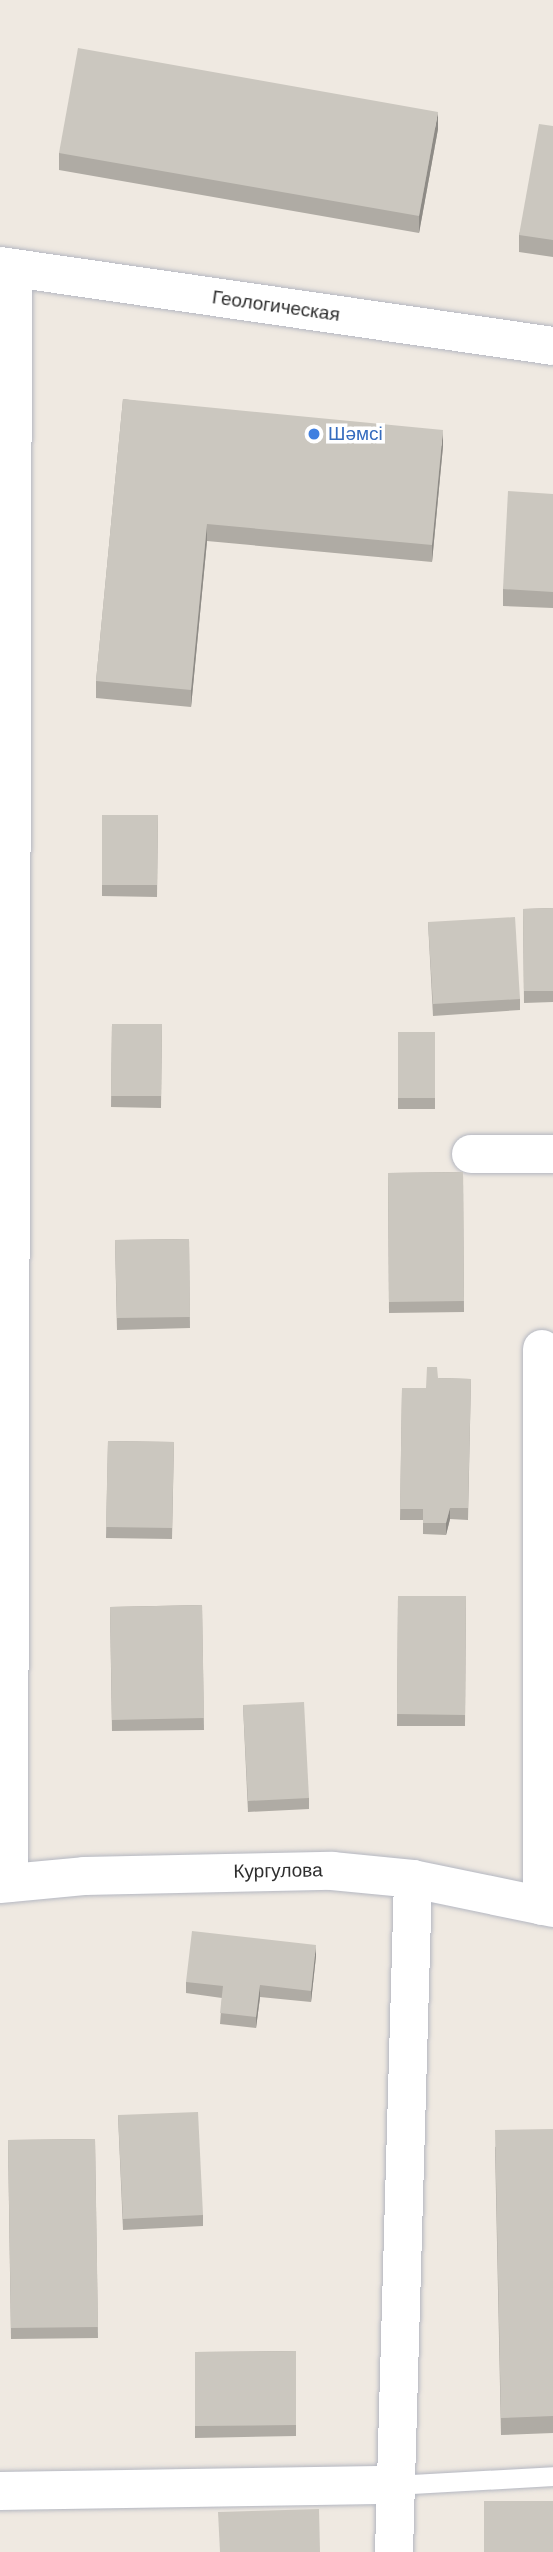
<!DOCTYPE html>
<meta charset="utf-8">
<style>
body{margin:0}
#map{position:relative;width:553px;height:2552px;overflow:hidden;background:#efe9e1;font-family:"DM Sans",sans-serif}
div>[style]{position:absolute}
.roads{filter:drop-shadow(0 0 2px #b4b7c1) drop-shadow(0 0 2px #b4b7c1)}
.lane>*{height:19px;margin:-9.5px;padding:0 9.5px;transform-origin:9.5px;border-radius:9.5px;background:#fff}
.street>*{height:38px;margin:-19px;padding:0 19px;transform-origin:19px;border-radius:19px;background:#fff}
.wall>*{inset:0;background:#afaba4}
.shaded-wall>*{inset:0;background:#8e8b86}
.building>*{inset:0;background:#cbc7bf}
.dots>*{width:19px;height:19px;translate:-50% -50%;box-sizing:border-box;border:4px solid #fff;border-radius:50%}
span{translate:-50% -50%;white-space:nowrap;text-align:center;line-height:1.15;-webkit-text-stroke:7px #fff;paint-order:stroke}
.street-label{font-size:19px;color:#2e2e2e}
.shop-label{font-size:19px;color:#366cbe}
.left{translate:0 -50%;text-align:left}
</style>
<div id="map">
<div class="roads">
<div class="lane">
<div style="left:394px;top:2485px;width:159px;rotate:-3.2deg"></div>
</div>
<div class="street">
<div style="left:0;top:266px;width:559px;rotate:8.23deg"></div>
<div style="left:471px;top:1154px;width:82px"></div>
<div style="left:542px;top:1349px;width:557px;rotate:90deg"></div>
<div style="left:9px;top:1883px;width:1614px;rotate:-89.86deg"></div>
<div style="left:0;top:1884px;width:84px;rotate:-5.4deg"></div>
<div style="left:84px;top:1876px;width:248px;rotate:-1.2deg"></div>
<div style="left:332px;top:1871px;width:81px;rotate:5.6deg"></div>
<div style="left:413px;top:1879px;width:143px;rotate:11.7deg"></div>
<div style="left:0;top:2491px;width:394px;rotate:-0.9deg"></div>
<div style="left:394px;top:2552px;width:673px;rotate:-88.38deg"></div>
</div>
</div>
<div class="wall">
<div style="clip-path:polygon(553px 126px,553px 257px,519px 252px,519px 235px)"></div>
<div style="clip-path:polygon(438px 129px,419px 233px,59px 170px,59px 153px)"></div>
<div style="clip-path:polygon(123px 399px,443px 446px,432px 562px,207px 541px,191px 707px,96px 698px,96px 681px)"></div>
<div style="clip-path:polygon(553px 494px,553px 608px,503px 606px,503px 589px)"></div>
<div style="clip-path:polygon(102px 815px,158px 815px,157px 897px,102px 896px)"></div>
<div style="clip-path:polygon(553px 908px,553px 1002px,524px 1003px,523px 909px)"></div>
<div style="clip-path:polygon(428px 922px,520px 999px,520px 1010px,433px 1016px)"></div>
<div style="clip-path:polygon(112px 1024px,162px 1024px,161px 1108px,111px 1107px)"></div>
<div style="clip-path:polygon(398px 1032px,435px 1032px,435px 1109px,398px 1109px)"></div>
<div style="clip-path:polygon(463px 1172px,464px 1312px,389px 1313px,388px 1173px)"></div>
<div style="clip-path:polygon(189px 1239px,190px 1328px,117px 1330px,115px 1240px)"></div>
<div style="clip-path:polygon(438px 1378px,471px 1379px,468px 1520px,450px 1519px,446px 1535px,423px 1534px,423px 1520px,400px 1520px,402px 1388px,426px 1388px)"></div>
<div style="clip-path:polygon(108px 1441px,174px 1442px,172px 1539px,106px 1538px)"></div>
<div style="clip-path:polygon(398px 1596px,466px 1596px,465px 1726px,397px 1726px)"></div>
<div style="clip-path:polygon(202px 1605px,204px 1730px,112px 1731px,110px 1607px)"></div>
<div style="clip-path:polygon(243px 1705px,309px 1798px,309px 1809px,248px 1812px)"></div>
<div style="clip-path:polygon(316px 1956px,311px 2002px,260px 1997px,256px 2028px,220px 2024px,222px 1998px,186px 1993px,186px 1982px)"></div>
<div style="clip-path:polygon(118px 2115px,203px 2215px,203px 2226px,123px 2230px)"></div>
<div style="clip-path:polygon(553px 2129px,553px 2433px,501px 2435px,495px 2147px)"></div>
<div style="clip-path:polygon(95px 2139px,98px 2338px,11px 2339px,8px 2140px)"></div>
<div style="clip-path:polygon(296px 2351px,296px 2436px,195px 2438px,195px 2352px)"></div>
</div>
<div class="shaded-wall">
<div style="clip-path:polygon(438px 112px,438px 129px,419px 233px,419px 216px)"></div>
<div style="clip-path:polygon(443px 430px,443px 446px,432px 562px,432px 545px)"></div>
<div style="clip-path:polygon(207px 524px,207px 541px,191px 707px,191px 690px)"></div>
<div style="clip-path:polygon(450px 1508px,450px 1519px,446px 1535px,446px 1523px)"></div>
<div style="clip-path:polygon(316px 1945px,316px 1956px,311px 2002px,311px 1991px)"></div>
<div style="clip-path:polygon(260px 1985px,260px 1997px,256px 2028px,256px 2017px)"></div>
</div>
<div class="building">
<div style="clip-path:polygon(78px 48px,438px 112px,419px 216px,59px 153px)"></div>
<div style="clip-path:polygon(539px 124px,553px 126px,553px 240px,519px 235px)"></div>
<div style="clip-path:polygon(123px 399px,443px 430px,432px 545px,207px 524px,191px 690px,96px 681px)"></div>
<div style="clip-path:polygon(508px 491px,553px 494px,553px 592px,503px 589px)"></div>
<div style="clip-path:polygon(102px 815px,158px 815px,157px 885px,102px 885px)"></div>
<div style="clip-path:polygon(553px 908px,553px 991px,524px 991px,523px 909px)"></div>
<div style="clip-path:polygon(515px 917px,520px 999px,433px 1004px,428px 922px)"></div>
<div style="clip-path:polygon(112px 1024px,162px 1024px,161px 1096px,111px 1096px)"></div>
<div style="clip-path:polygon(398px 1032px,435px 1032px,435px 1098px,398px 1098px)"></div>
<div style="clip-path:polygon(463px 1172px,464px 1301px,389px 1302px,388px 1173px)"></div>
<div style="clip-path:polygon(189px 1239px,190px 1317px,117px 1318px,115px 1240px)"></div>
<div style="clip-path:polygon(427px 1367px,437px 1367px,438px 1378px,471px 1379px,468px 1508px,450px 1508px,446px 1523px,423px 1523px,423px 1509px,400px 1509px,402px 1388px,426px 1388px)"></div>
<div style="clip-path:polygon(108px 1441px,174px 1442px,172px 1528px,106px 1527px)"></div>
<div style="clip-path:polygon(398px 1596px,466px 1596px,465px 1715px,397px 1714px)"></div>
<div style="clip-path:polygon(202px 1605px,204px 1718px,112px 1720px,110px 1607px)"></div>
<div style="clip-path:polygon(304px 1702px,309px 1798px,248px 1801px,243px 1705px)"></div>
<div style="clip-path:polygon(192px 1931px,316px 1945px,311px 1991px,260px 1985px,256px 2017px,220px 2013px,223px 1986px,186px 1982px)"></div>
<div style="clip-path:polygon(198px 2112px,203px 2215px,123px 2219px,118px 2115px)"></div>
<div style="clip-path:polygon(553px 2129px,553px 2416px,501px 2418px,495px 2130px)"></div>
<div style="clip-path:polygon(95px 2139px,98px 2327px,11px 2328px,8px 2140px)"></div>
<div style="clip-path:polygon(296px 2351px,296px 2425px,195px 2426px,195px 2352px)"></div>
<div style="clip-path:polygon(484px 2501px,553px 2501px,553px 2552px,484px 2552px)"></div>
<div style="clip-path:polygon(319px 2509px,320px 2552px,220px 2552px,218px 2512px)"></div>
</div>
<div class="dots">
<div style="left:314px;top:434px;background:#3f7fe0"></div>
</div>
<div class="street-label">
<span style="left:276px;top:306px;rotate:8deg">Геологическая</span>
<span style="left:278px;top:1871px;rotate:-1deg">Кургулова</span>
</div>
<div class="shop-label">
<span class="left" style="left:328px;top:434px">Шәмсі</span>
</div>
</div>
